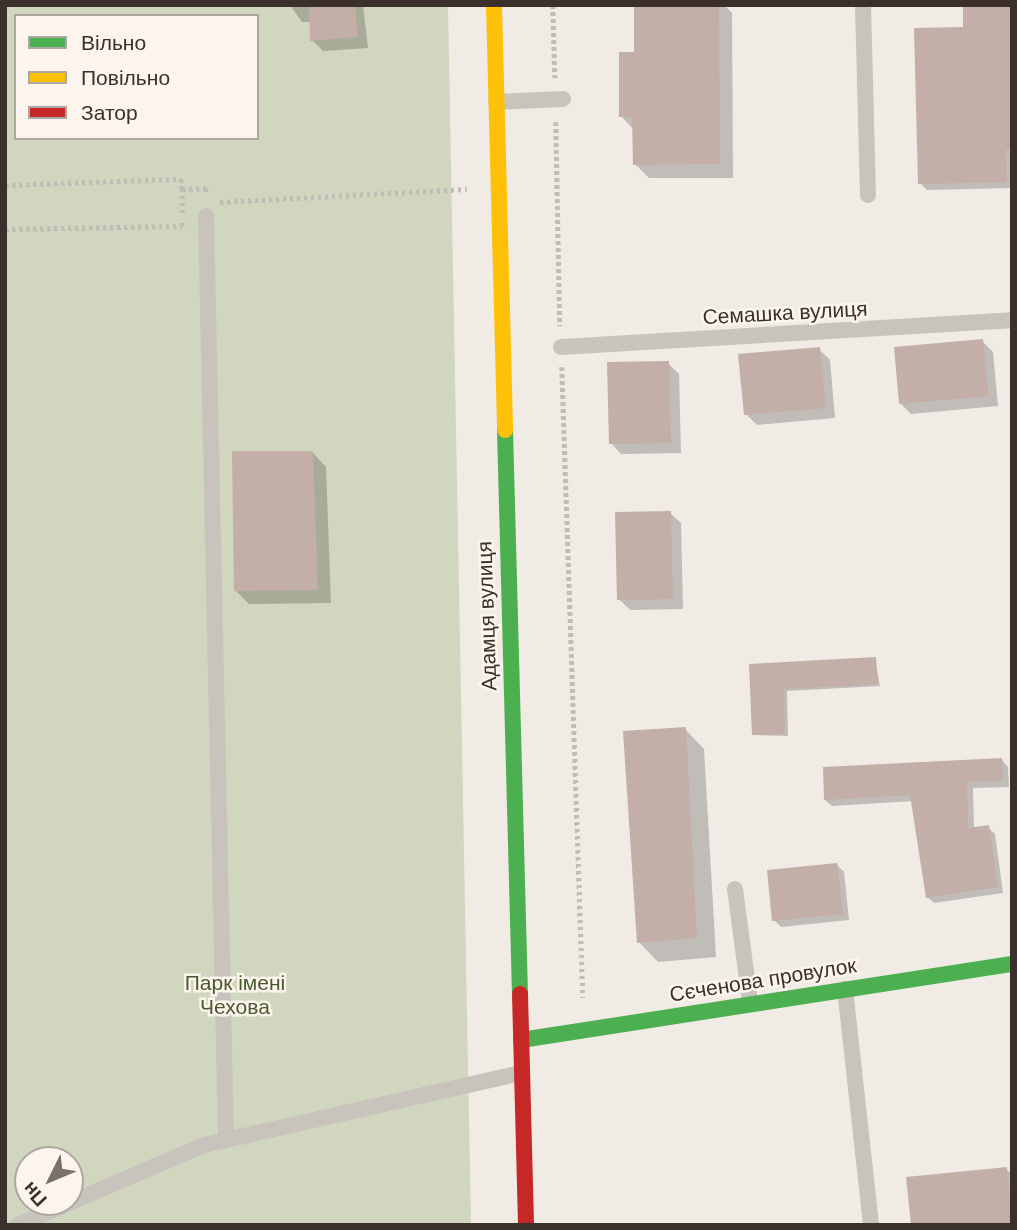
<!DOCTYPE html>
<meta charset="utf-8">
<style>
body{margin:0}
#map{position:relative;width:1017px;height:1230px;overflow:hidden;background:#f0ebe5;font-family:Helvetica,sans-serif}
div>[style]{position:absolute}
.green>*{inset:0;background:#d1d6bf}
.shadow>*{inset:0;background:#0003}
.building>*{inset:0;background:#c3afa7}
.path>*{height:4.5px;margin-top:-2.25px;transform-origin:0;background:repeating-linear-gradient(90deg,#c2bbb6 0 3.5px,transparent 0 7px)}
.lane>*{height:16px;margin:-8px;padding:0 8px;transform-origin:8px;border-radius:8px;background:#c9c3be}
.fast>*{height:16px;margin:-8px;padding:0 8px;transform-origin:8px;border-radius:8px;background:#4caf50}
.slow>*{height:16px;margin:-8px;padding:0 8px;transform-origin:8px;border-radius:8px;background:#ffc107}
.jam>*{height:16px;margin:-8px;padding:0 8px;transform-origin:8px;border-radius:8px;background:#c62828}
span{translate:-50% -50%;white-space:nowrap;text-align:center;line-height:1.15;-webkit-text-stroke:5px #fbf5ee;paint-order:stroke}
.street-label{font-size:21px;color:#3b302b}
.park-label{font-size:21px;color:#4a5a2e}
.frame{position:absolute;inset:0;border:7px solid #3b302b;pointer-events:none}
.legend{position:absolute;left:14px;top:14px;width:245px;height:126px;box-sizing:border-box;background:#fbf5ee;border:2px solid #aea6a0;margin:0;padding:9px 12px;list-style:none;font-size:21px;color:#3b302b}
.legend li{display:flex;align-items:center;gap:14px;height:35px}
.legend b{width:35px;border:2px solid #aea6a0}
.north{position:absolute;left:14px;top:1146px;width:70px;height:70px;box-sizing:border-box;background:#fbf5ee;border:2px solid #aea6a0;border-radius:50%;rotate:227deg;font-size:19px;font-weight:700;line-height:28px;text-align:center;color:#3b302b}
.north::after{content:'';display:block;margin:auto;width:24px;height:32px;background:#7a716c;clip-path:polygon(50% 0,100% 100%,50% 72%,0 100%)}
</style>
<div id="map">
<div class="green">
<div style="clip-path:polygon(evenodd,5px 5px,448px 5px,471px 1225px,5px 1225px,5px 5px,16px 16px,257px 16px,257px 138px,16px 138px,16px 16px,5px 5px,28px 1160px,70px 1160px,70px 1202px,28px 1202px,28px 1160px)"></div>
</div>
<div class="shadow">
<div style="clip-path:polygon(290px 5px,363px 5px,368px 48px,323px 51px,312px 40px,312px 22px,302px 22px)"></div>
<div style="clip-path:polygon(636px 5px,724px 5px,732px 13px,733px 178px,649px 178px,635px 164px,634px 130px,621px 116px,636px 54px)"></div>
<div style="clip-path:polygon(1012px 5px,1012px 188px,927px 190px,920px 183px)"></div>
<div style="clip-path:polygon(982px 341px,993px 352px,998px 406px,911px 414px,900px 403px)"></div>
<div style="clip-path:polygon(819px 349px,830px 360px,835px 418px,757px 425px,746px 414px)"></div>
<div style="clip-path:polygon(668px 363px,679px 374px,681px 453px,621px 454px,611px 443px)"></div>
<div style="clip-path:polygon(312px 452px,326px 467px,331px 603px,249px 604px,235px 590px)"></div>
<div style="clip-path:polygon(670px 513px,681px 523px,683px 609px,630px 610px,619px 599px)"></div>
<div style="clip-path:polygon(875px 659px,880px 686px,787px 691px,788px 736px,754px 735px,751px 666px)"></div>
<div style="clip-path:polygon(685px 729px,704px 749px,716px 957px,658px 962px,639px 942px)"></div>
<div style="clip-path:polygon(1002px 760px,1008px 767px,1009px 787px,973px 788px,974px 829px,988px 827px,995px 834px,1003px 893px,934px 903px,927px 897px,913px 801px,832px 806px,825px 800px)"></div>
<div style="clip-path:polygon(837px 865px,844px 872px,849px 920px,781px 927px,774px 920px)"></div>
<div style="clip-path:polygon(1006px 1169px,1012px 1174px,1012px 1225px)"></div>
</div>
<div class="building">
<div style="clip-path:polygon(309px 5px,355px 5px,358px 37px,310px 41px)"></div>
<div style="clip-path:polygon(634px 5px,719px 5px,720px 164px,633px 165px,632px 117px,619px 117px,619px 52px,634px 52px)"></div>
<div style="clip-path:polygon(963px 5px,1012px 5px,1012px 149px,1006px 150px,1007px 182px,918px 184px,914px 28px,963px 27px)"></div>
<div style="clip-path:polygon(983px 339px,989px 396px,899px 404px,894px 347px)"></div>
<div style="clip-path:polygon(820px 347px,826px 408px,744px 415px,738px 354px)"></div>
<div style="clip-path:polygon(669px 361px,671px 443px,609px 444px,607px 362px)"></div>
<div style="clip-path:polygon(232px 451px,313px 451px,318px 590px,234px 591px)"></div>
<div style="clip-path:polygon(671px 511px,673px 599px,617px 600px,615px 512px)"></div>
<div style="clip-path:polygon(876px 657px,878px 684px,784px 689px,785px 734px,752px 735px,749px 664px)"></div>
<div style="clip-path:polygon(686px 727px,697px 938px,637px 943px,623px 731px)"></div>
<div style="clip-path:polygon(1002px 758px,1003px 781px,967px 782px,968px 828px,989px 825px,998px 887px,926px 898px,910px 795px,824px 800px,823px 767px)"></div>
<div style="clip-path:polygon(837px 863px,843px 914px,772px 921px,767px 870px)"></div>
<div style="clip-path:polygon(1007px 1167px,1012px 1225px,911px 1225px,906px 1177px)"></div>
</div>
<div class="path">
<div style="left:553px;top:5px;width:73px;rotate:88.4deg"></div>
<div style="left:556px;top:122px;width:204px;rotate:88.9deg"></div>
<div style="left:5px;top:185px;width:176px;rotate:-2deg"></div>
<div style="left:181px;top:179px;width:10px;rotate:84deg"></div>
<div style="left:220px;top:202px;width:247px;rotate:-3deg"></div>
<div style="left:182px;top:213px;width:24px;rotate:-90deg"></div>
<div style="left:182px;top:189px;width:24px;rotate:-2deg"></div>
<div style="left:206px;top:188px;width:6px;rotate:90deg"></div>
<div style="left:5px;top:229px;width:177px;rotate:-1deg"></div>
<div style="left:182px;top:226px;width:4px;rotate:-90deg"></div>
<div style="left:562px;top:367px;width:631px;rotate:88.09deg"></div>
</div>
<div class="lane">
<div style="left:863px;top:5px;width:190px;rotate:88.5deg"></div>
<div style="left:496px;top:102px;width:67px;rotate:-2.6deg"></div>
<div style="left:206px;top:216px;width:923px;rotate:88.76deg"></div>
<div style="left:561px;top:347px;width:452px;rotate:-3.4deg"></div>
<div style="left:735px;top:889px;width:114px;rotate:82.4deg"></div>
<div style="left:845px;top:989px;width:237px;rotate:83.7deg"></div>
<div style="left:18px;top:1225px;width:202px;rotate:-23.3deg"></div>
<div style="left:204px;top:1145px;width:326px;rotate:-12.8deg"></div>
</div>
<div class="fast">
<div style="left:505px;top:430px;width:564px;rotate:88.48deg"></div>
<div style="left:521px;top:1040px;width:497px;rotate:-8.8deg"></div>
</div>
<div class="slow">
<div style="left:494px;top:5px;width:425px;rotate:88.5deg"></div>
</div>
<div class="jam">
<div style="left:520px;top:994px;width:231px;rotate:88.5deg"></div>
</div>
<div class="street-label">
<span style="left:785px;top:313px;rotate:-3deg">Семашка вулиця</span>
<span style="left:487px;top:616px;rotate:-92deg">Адамця вулиця</span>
<span style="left:763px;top:980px;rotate:-9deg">Сєченова провулок</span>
</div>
<div class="park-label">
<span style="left:235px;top:995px">Парк імені<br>Чехова</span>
</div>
<div class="frame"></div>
<ul class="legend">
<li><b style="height:9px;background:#4caf50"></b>Вільно</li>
<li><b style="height:9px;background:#ffc107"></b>Повільно</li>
<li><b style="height:9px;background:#c62828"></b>Затор</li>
</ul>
<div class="north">Пн</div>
</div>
